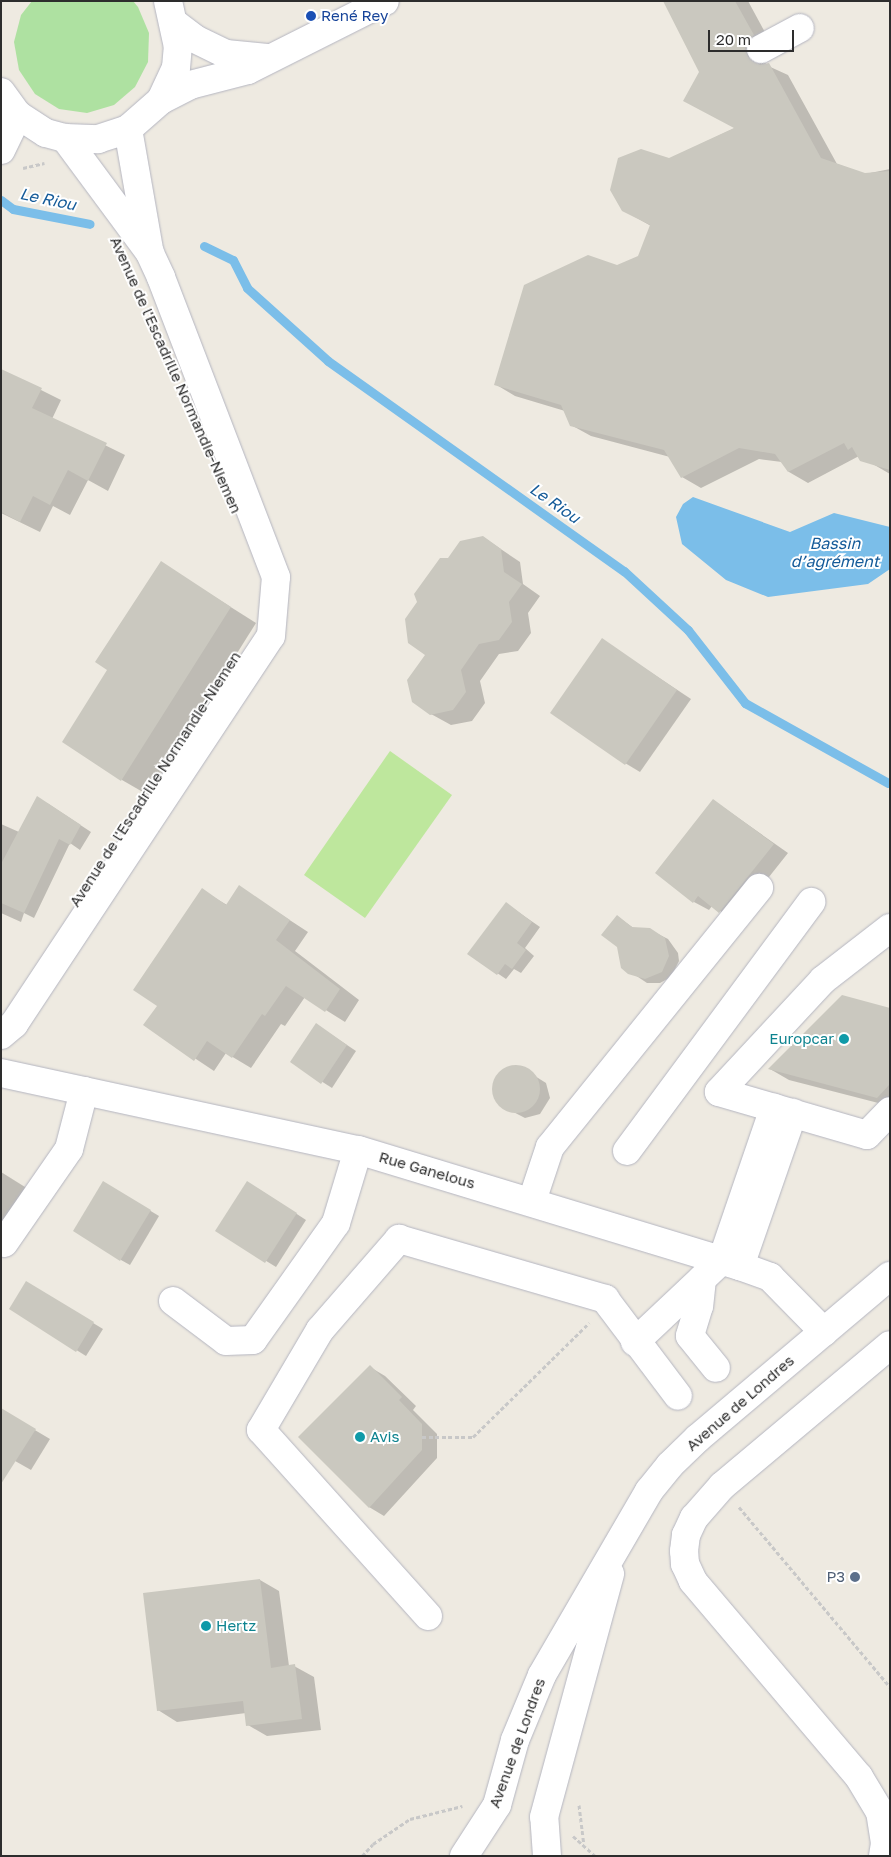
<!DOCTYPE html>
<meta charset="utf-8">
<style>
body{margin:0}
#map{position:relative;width:891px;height:1857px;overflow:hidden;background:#eeeae1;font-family:"Golos Text",sans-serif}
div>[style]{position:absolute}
.green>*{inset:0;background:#aee1a1}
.pitch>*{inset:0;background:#bee79d}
.water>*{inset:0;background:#7bbee9}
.shadow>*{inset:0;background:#0003}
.stream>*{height:9px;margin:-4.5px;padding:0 4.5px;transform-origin:4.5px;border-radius:4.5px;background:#7bbee9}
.building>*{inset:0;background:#cac8bf}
.round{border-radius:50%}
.path>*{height:3px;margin-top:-1.5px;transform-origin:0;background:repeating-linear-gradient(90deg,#c8c8c8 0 4px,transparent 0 6.5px)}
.roads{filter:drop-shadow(0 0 1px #b4b5c0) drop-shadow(0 0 1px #b4b5c0)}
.minor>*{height:28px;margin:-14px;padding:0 14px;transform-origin:14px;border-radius:14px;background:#fff}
.dots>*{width:14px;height:14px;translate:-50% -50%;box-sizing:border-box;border:2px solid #fff;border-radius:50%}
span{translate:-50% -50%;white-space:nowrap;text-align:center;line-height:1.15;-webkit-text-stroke:4px #fff;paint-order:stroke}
.transit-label{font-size:15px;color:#164399}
.left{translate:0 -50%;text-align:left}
.street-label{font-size:15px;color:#2d2d2d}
.culture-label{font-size:15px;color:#0d838f}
.right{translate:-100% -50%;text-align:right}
.service-label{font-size:15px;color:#4e5e75}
.water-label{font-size:16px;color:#155b99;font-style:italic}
.frame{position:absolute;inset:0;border:2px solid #2d2d2d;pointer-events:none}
.scale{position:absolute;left:708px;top:30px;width:86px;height:22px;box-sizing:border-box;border:2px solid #2d2d2d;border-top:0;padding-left:6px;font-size:15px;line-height:18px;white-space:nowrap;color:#2d2d2d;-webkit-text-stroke:4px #fff;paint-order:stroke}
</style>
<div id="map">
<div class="green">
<div style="clip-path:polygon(32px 1px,133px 1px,138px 7px,149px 33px,148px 62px,135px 87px,114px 105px,87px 113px,59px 109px,35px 94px,19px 70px,14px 42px,21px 15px)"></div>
</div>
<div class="pitch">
<div style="clip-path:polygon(390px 751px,452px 795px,365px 918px,304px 875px)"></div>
</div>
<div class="water">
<div style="clip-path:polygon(693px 497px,790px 532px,834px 513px,890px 527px,890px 569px,868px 584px,768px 597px,726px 580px,682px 544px,676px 517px,683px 504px)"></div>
</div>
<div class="shadow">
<div style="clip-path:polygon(667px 1px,748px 1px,773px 47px,765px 60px,766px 65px,788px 75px,837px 164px,865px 174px,890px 169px,890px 474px,859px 456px,808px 483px,789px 472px,782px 462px,759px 459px,701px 488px,682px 477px,670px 457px,591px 436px,571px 425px,565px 411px,515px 396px,495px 384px,617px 266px,639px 257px,651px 226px,623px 210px,669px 159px,735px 128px,701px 72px)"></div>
<div style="clip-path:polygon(1px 370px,61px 400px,52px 419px,125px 455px,108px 491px,88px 480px,70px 515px,53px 506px,40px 532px,1px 513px)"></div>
<div style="clip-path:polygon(483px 537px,520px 562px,523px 584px,540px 596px,528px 613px,531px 633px,518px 651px,499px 654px,480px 681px,485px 703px,472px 721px,451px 725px,431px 714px,427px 655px,448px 560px)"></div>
<div style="clip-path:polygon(161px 563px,256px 623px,148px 795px,122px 780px,109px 670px)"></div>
<div style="clip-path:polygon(602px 640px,691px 699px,640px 772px,625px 763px)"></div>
<div style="clip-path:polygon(713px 800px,788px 853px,735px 920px,712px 906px,709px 910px,694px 902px)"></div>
<div style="clip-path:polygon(47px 803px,91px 832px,80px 850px,70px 843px,34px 918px,24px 913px,21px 922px,1px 913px,1px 824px,19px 832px)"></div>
<div style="clip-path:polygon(239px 887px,308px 932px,295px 951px,359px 1000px,345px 1022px,305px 997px,285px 1026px,281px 1024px,251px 1068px,226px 1053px,214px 1071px,145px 1025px,158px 1006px,202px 890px,227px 905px)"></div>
<div style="clip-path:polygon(514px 909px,540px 927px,525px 948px,534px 956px,521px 973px,514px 969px,506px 979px,469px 954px)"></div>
<div style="clip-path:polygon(618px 917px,635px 929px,646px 928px,668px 939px,678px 953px,679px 961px,671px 977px,660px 983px,647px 983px,623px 967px)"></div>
<div style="clip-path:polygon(890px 1009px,890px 1106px,789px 1080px,770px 1069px)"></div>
<div style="clip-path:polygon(326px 1031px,356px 1051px,332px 1088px,291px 1062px)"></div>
<div style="clip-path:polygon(519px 1066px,546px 1083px,550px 1098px,540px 1114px,525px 1118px,500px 1105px,494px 1087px,504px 1070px)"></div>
<div style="clip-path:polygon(1px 1172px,33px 1192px,1px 1243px)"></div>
<div style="clip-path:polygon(104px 1183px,159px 1216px,130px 1265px,121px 1260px)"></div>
<div style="clip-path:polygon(257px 1188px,306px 1220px,276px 1267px,217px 1231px)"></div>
<div style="clip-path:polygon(27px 1283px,103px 1329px,86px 1356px,11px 1309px)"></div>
<div style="clip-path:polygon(370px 1367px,385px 1376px,416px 1406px,413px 1410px,437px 1434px,437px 1458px,384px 1516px,369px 1507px)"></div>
<div style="clip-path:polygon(1px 1410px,50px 1439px,31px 1470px,1px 1453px)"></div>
<div style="clip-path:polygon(260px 1580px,279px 1591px,289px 1666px,294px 1666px,314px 1677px,321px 1730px,267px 1736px,248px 1725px,246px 1713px,177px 1722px,158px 1710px)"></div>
</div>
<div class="stream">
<div style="left:1px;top:200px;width:15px;rotate:37deg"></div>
<div style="left:13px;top:209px;width:78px;rotate:11deg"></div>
<div style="left:204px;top:246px;width:32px;rotate:26deg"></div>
<div style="left:233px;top:260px;width:31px;rotate:63deg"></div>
<div style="left:247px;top:288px;width:109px;rotate:42deg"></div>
<div style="left:328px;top:361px;width:363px;rotate:35.4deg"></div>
<div style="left:624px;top:571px;width:87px;rotate:42.7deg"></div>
<div style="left:688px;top:630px;width:93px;rotate:52deg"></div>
<div style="left:745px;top:703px;width:164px;rotate:29.2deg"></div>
</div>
<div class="building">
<div style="clip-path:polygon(663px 1px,735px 1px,754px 35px,745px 48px,748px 57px,760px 65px,769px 63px,821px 158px,865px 173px,890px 171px,890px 470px,860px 461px,852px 447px,848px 450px,844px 443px,788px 472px,775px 454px,739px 448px,681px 478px,664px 450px,570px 426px,561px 405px,494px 385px,524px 285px,588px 255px,617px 265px,638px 256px,650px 225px,622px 211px,610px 190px,618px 158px,641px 149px,669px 158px,734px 128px,683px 101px,699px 72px)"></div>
<div style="clip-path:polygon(1px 369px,42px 388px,32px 408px,107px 443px,88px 481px,68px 470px,50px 505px,33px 496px,20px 522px,1px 512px)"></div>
<div style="clip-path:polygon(483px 536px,501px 549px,504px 572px,522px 584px,509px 602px,512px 622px,499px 640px,479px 644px,461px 670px,466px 692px,453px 710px,430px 715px,412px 702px,407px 680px,425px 655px,408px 643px,405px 619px,417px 602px,414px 594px,440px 558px,448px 558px,460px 541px)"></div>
<div style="clip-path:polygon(161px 561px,231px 607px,121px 781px,62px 742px,107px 670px,95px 662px)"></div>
<div style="clip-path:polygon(602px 638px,677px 690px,625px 765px,550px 713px)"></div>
<div style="clip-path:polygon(37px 796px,81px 825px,70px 845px,59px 839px,24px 913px,1px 903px,1px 864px)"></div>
<div style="clip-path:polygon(713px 799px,774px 844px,719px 913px,698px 896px,693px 903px,655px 873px)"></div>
<div style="clip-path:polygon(239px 885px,290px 920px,276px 940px,340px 989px,325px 1012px,286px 986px,265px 1016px,262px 1014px,232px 1058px,207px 1041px,194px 1061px,143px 1025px,157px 1006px,133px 990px,202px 888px,226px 905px)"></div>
<div style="clip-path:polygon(506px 902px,532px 922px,517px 943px,526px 950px,512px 969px,505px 964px,497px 975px,467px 954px)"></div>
<div style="clip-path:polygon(617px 915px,632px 927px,650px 928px,665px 938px,669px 956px,662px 972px,645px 979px,628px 974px,621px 968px,617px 947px,601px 935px)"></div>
<div style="clip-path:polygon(842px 995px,890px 1008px,890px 1084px,877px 1098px,768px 1069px)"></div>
<div style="clip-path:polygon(316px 1023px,347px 1045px,321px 1084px,290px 1062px)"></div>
<div class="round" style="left:492px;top:1065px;width:48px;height:48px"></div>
<div style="clip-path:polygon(103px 1181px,151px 1210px,120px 1261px,73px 1231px)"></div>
<div style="clip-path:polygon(247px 1181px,297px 1213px,265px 1263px,215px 1231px)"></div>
<div style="clip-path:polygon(26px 1281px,94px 1322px,76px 1352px,9px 1309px)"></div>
<div style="clip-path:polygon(370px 1365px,402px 1397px,399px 1400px,422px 1424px,422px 1450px,369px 1508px,298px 1437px)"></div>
<div style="clip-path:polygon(1px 1408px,36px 1429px,1px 1484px)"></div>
<div style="clip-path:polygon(260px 1579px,271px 1668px,295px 1664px,302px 1719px,246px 1726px,243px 1701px,157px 1711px,143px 1593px)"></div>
</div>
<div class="path">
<div style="left:23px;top:168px;width:22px;rotate:-13deg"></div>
<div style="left:422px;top:1437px;width:51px"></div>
<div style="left:473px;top:1437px;width:163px;rotate:-44.5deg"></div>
<div style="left:739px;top:1507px;width:235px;rotate:50deg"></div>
<div style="left:579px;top:1805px;width:38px;rotate:83deg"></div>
<div style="left:573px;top:1836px;width:30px;rotate:42deg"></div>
<div style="left:362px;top:1856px;width:16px;rotate:-47deg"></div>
<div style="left:373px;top:1844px;width:45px;rotate:-34deg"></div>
<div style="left:410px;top:1819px;width:54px;rotate:-14deg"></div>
</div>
<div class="roads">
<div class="minor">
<div style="left:174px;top:23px;width:26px;rotate:37deg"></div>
<div style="left:195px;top:39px;width:34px;rotate:26deg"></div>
<div style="left:226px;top:54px;width:41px;rotate:5.6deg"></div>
<div style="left:761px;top:49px;width:44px;rotate:-28.3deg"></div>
<div style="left:1px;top:92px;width:29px;rotate:54deg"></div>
<div style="left:18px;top:115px;width:33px;rotate:33deg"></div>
<div style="left:46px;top:133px;width:20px;rotate:15deg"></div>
<div style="left:65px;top:138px;width:33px;rotate:2deg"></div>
<div style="left:98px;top:139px;width:32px;rotate:-18deg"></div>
<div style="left:128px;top:129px;width:44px;rotate:-41.3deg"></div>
<div style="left:161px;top:100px;width:35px;rotate:-65deg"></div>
<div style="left:176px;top:68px;width:21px;rotate:-85deg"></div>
<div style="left:178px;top:47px;width:47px;rotate:-102.3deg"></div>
<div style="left:161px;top:100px;width:33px;rotate:-27deg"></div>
<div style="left:190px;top:85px;width:60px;rotate:-14.5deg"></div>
<div style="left:248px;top:70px;width:153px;rotate:-26.7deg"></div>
<div style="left:128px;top:129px;width:122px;rotate:80.1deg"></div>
<div style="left:1px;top:150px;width:39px;rotate:-64deg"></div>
<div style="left:890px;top:928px;width:85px;rotate:142.2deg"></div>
<div style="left:823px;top:980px;width:153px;rotate:132.9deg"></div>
<div style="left:719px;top:1092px;width:154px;rotate:16.2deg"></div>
<div style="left:867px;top:1135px;width:33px;rotate:-46deg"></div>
<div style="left:1px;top:1035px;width:17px;rotate:-40deg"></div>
<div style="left:14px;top:1024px;width:465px;rotate:-56.5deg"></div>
<div style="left:271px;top:636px;width:59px;rotate:-85.2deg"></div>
<div style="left:276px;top:577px;width:321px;rotate:-111deg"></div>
<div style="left:161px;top:277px;width:26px;rotate:-115deg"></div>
<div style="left:150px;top:253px;width:143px;rotate:-126.5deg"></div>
<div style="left:1px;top:1073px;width:365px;rotate:12.2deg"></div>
<div style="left:358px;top:1150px;width:399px;rotate:16.9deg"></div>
<div style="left:740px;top:1266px;width:32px;rotate:20deg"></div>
<div style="left:770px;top:1277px;width:77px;rotate:45.5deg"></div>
<div style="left:627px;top:1151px;width:310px;rotate:-53.5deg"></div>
<div style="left:532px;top:1201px;width:57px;rotate:-71.6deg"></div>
<div style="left:550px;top:1147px;width:333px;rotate:-51.1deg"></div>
<div style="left:4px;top:1243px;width:114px;rotate:-55.3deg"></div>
<div style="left:69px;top:1149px;width:60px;rotate:-75.5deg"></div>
<div style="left:740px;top:1266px;width:162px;rotate:-70.9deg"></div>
<div style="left:702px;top:1279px;width:27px;rotate:96deg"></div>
<div style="left:699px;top:1306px;width:31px;rotate:107deg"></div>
<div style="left:690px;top:1336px;width:41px;rotate:50.9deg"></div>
<div style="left:173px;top:1301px;width:66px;rotate:37deg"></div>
<div style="left:226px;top:1341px;width:27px;rotate:-2deg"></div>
<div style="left:253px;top:1340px;width:143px;rotate:-54.6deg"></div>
<div style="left:336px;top:1223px;width:76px;rotate:-73.2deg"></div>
<div style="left:635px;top:1342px;width:120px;rotate:-43.3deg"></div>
<div style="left:722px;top:1260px;width:161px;rotate:-71.1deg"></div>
<div style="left:428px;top:1616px;width:250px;rotate:-131.9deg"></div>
<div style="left:261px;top:1430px;width:116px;rotate:-59.5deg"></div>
<div style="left:320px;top:1330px;width:121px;rotate:-49deg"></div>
<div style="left:399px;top:1239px;width:215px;rotate:16.2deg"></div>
<div style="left:605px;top:1299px;width:121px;rotate:53deg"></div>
<div style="left:464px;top:1856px;width:61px;rotate:-57.1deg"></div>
<div style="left:497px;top:1805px;width:67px;rotate:-74.5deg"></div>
<div style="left:515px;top:1740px;width:70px;rotate:-67.4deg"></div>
<div style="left:542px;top:1675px;width:213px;rotate:-59.8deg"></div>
<div style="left:649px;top:1491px;width:33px;rotate:-51deg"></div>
<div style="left:670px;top:1465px;width:39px;rotate:-44deg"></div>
<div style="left:698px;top:1438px;width:251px;rotate:-40.2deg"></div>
<div style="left:547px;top:1856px;width:39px;rotate:-94deg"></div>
<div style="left:544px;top:1817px;width:252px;rotate:-74.8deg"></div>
<div style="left:883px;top:1856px;width:13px;rotate:-81deg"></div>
<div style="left:885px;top:1843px;width:31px;rotate:-99deg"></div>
<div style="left:880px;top:1812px;width:41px;rotate:-121deg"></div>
<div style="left:859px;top:1777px;width:257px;rotate:-130.3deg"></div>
<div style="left:693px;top:1581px;width:19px;rotate:-115deg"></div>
<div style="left:685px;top:1564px;width:13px;rotate:-94deg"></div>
<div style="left:684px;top:1551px;width:16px;rotate:-83deg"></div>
<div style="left:686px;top:1535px;width:19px;rotate:-65deg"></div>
<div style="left:694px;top:1518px;width:43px;rotate:-48.8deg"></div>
<div style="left:722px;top:1486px;width:219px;rotate:-40deg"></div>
</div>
</div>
<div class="dots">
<div style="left:311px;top:16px;background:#1a4fb4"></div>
<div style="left:844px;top:1039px;background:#0f9aa8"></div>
<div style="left:360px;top:1437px;background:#0f9aa8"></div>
<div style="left:855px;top:1577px;background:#5c6f8a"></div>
<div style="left:206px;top:1626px;background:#0f9aa8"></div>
</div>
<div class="transit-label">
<span class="left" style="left:321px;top:16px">René Rey</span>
</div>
<div class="street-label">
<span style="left:176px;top:375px;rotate:66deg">Avenue de l'Escadrille Normandie-Niemen</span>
<span style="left:155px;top:779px;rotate:-57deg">Avenue de l'Escadrille Normandie-Niemen</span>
<span style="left:427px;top:1170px;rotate:16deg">Rue Ganelous</span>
<span style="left:740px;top:1403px;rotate:-41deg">Avenue de Londres</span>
<span style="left:517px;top:1743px;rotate:-70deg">Avenue de Londres</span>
</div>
<div class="culture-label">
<span class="right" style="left:834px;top:1039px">Europcar</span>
<span class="left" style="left:370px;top:1437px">Avis</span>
<span class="left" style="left:216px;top:1626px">Hertz</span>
</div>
<div class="service-label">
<span class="right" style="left:845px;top:1577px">P3</span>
</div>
<div class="water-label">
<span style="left:48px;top:199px;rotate:12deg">Le Riou</span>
<span style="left:555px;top:503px;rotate:35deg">Le Riou</span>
<span style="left:835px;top:552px">Bassin<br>d’agrément</span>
</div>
<div class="frame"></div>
<div class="scale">20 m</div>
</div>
